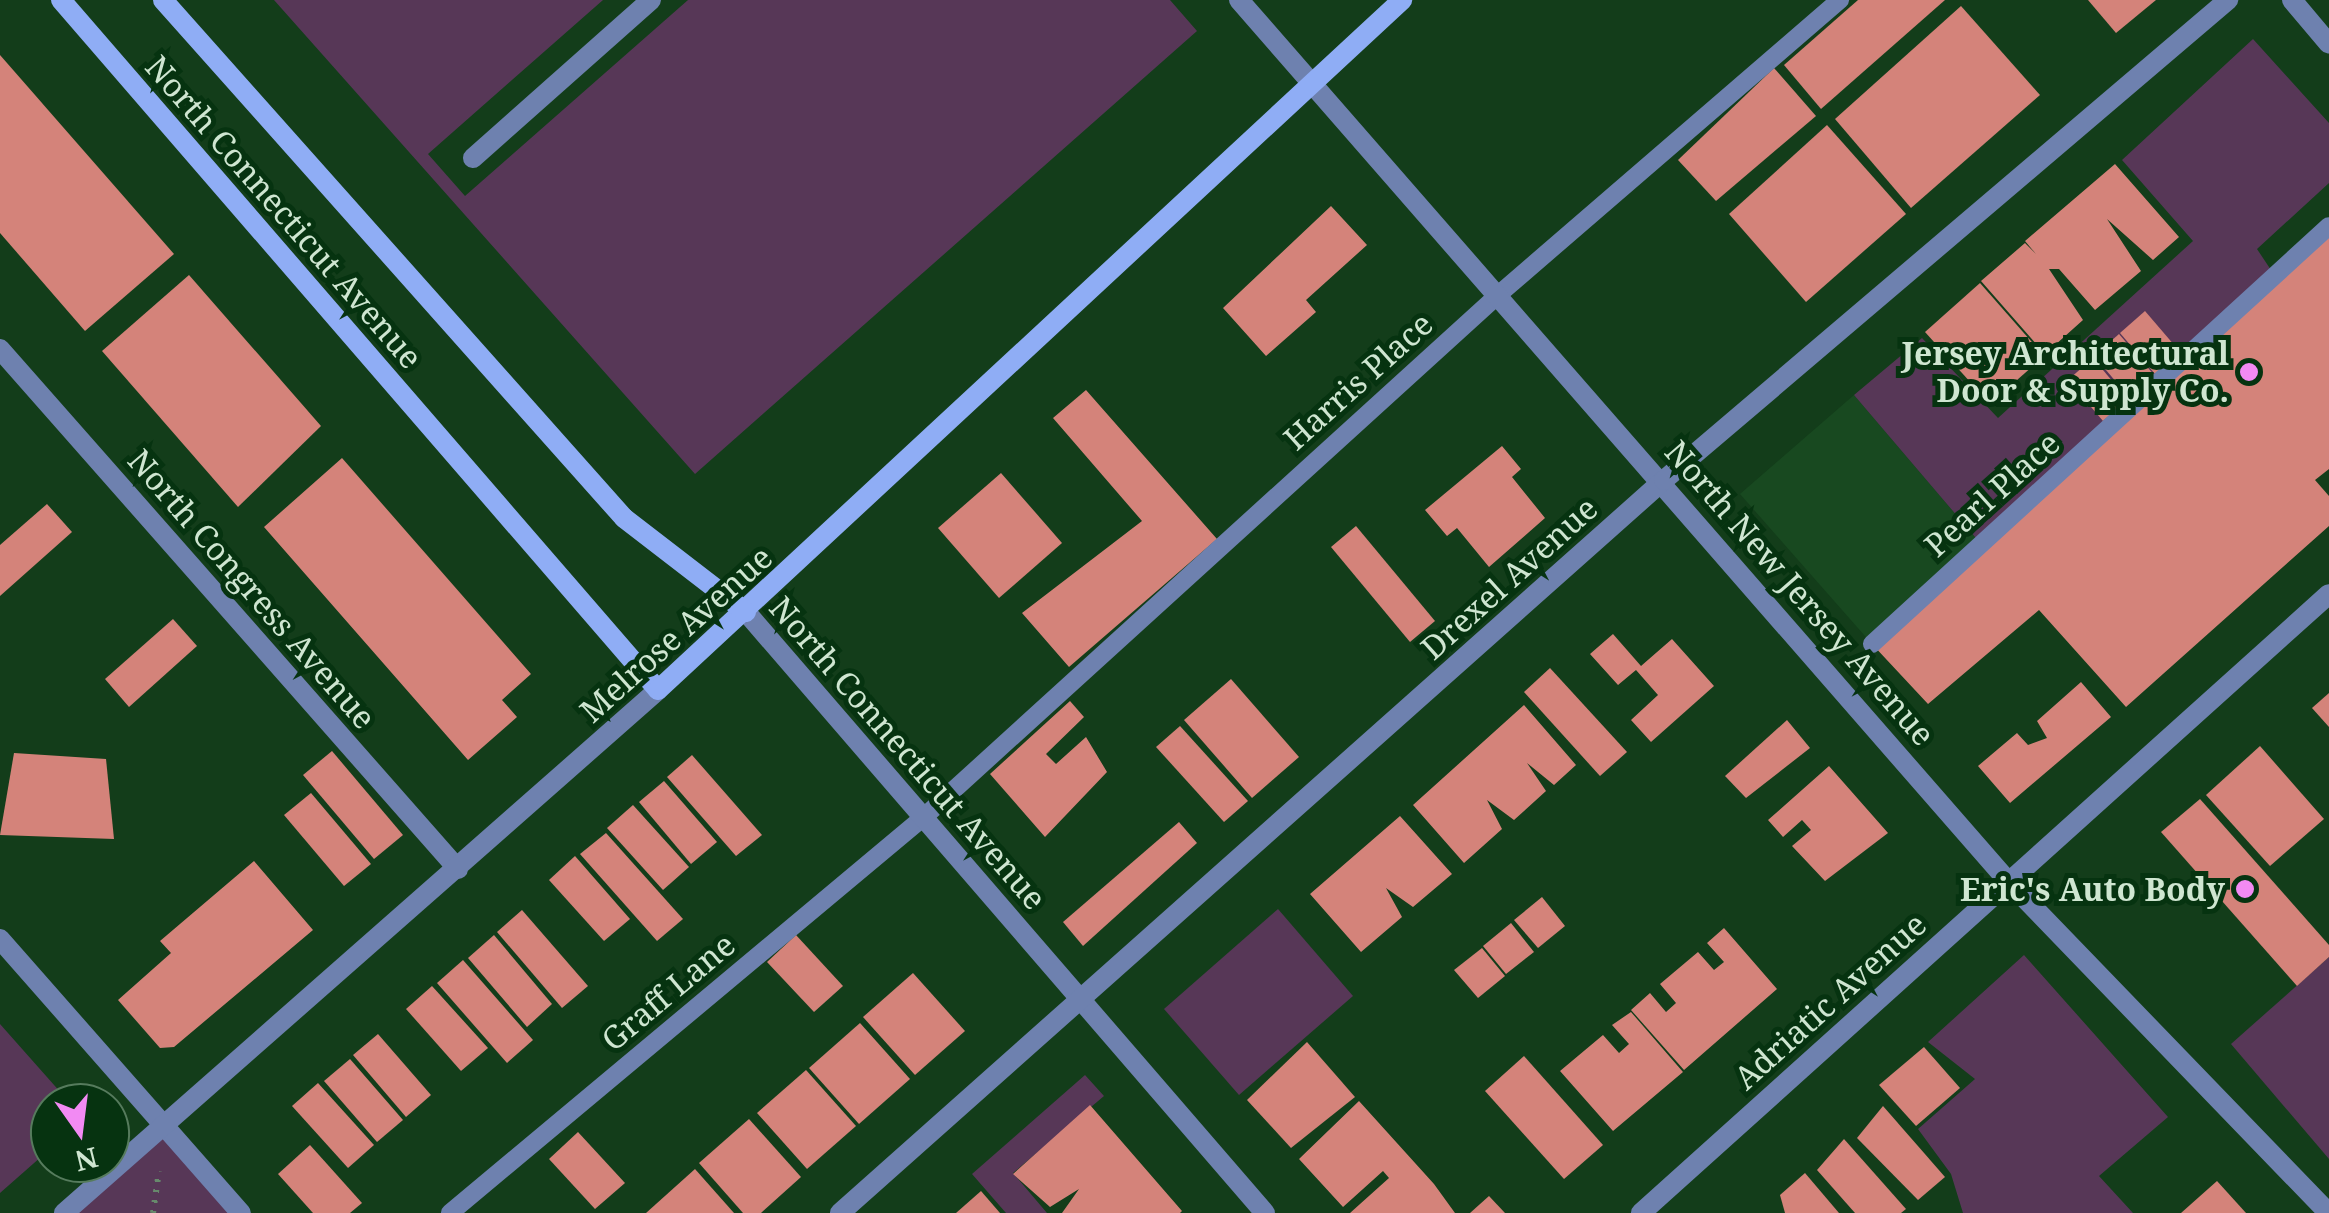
<!DOCTYPE html>
<style>
body{margin:0}
#map{position:relative;width:2329px;height:1213px;overflow:hidden;background:#133d1a;font-family:"Noto Serif",serif}
div>[style]{position:absolute}
.built>*{inset:0;background:#184920}
.green>*{inset:0;background:#573757}
.building>*{inset:0;background:#d4837a}
.path>*{height:6px;margin-top:-3px;transform-origin:0;background:repeating-linear-gradient(90deg,#67896c 0 2.5px,transparent 0 10.5px)}
.lane>*{height:18px;margin:-9px;padding:0 9px;transform-origin:9px;border-radius:9px;background:#6e81af}
.street>*{height:20px;margin:-10px;padding:0 10px;transform-origin:10px;border-radius:10px;background:#6e81af}
.secondary>*{height:20px;margin:-10px;padding:0 10px;transform-origin:10px;border-radius:10px;background:#8fadf5}
.dots>*{width:28px;height:28px;translate:-50% -50%;box-sizing:border-box;border:5px solid #063310;border-radius:50%}
span{translate:-50% -50%;white-space:nowrap;text-align:center;line-height:1.15;-webkit-text-stroke:10px #063310;paint-order:stroke}
.street-label{font-size:32px;color:#cfe6d1}
.poi-label{font-size:32px;color:#cfe6d1;font-weight:700}
.right{translate:-100% -50%;text-align:right}
.north{position:absolute;left:30px;top:1083px;width:100px;height:100px;box-sizing:border-box;background:#063310;border:2px solid #567b5d;border-radius:50%;rotate:166deg;font-size:28px;font-weight:700;line-height:40px;text-align:center;color:#cfe6d1}
.north::after{content:'';display:block;margin:auto;width:35px;height:45px;background:#f28af3;clip-path:polygon(50% 0,100% 100%,50% 72%,0 100%)}
</style>
<div id="map">
<div class="built">
<div style="clip-path:polygon(1854px 395px,1981px 544px,1872px 644px,1740px 494px)"></div>
</div>
<div class="green">
<div style="clip-path:polygon(274px 0,603px 0,428px 154px,465px 196px,688px 0,1170px 0,1197px 31px,695px 474px)"></div>
<div style="clip-path:polygon(2253px 39px,2329px 123px,2329px 183px,2257px 249px,2275px 276px,1981px 544px,1854px 395px,1922px 338px,1998px 418px,2193px 241px,2122px 160px)"></div>
<div style="clip-path:polygon(1278px 909px,1353px 996px,1239px 1095px,1164px 1009px)"></div>
<div style="clip-path:polygon(2024px 955px,2168px 1117px,2099px 1176px,2133px 1213px,1963px 1213px,1951px 1174px,1918px 1129px,1975px 1079px,1928px 1042px)"></div>
<div style="clip-path:polygon(2329px 957px,2329px 1159px,2231px 1044px)"></div>
<div style="clip-path:polygon(0 1024px,70px 1103px,50px 1103px,50px 1149px,0 1193px)"></div>
<div style="clip-path:polygon(1085px 1075px,1104px 1096px,1013px 1173px,1047px 1213px,1006px 1213px,972px 1174px)"></div>
<div style="clip-path:polygon(165px 1125px,241px 1213px,64px 1213px)"></div>
</div>
<div class="building">
<div style="clip-path:polygon(1858px 0,1945px 0,1821px 109px,1784px 65px)"></div>
<div style="clip-path:polygon(2088px 0,2156px 0,2116px 33px)"></div>
<div style="clip-path:polygon(1961px 6px,2040px 95px,1911px 208px,1835px 119px)"></div>
<div style="clip-path:polygon(0 55px,174px 254px,85px 331px,0 233px)"></div>
<div style="clip-path:polygon(1774px 68px,1816px 116px,1716px 201px,1678px 160px)"></div>
<div style="clip-path:polygon(1827px 125px,1906px 214px,1806px 302px,1729px 214px)"></div>
<div style="clip-path:polygon(2115px 164px,2179px 237px,2153px 260px,2107px 219px,2141px 271px,2095px 310px,2059px 269px,2049px 269px,2083px 320px,2045px 354px,1981px 281px,2025px 243px,2036px 254px,2025px 241px)"></div>
<div style="clip-path:polygon(1331px 206px,1367px 245px,1306px 300px,1316px 312px,1266px 356px,1223px 308px)"></div>
<div style="clip-path:polygon(2329px 226px,2329px 469px,2315px 480px,2329px 496px,2329px 526px,2126px 707px,2039px 610px,1928px 704px,1872px 644px)"></div>
<div style="clip-path:polygon(189px 275px,321px 426px,238px 507px,102px 351px)"></div>
<div style="clip-path:polygon(1980px 283px,2044px 356px,1990px 404px,1925px 332px)"></div>
<div style="clip-path:polygon(2145px 311px,2181px 353px,2155px 374px,2120px 333px)"></div>
<div style="clip-path:polygon(2119px 334px,2155px 376px,2129px 397px,2094px 356px)"></div>
<div style="clip-path:polygon(2093px 358px,2128px 400px,2103px 421px,2068px 380px)"></div>
<div style="clip-path:polygon(1086px 390px,1217px 539px,1069px 667px,1022px 613px,1142px 521px,1053px 418px)"></div>
<div style="clip-path:polygon(1502px 446px,1521px 469px,1512px 477px,1545px 518px,1489px 567px,1457px 528px,1447px 536px,1425px 510px)"></div>
<div style="clip-path:polygon(342px 458px,531px 674px,502px 700px,517px 717px,468px 760px,264px 527px)"></div>
<div style="clip-path:polygon(1001px 473px,1062px 543px,999px 598px,938px 528px)"></div>
<div style="clip-path:polygon(47px 504px,72px 532px,0 596px,0 545px)"></div>
<div style="clip-path:polygon(1356px 526px,1435px 621px,1410px 642px,1331px 547px)"></div>
<div style="clip-path:polygon(173px 619px,197px 646px,129px 707px,105px 679px)"></div>
<div style="clip-path:polygon(1613px 634px,1641px 666px,1672px 639px,1714px 686px,1651px 742px,1631px 720px,1658px 695px,1636px 670px,1618px 685px,1590px 654px)"></div>
<div style="clip-path:polygon(1550px 668px,1627px 752px,1600px 776px,1524px 692px)"></div>
<div style="clip-path:polygon(1231px 679px,1299px 757px,1252px 798px,1184px 720px)"></div>
<div style="clip-path:polygon(2081px 682px,2111px 717px,2010px 803px,1978px 766px,2017px 733px,2028px 745px,2047px 738px,2037px 721px)"></div>
<div style="clip-path:polygon(2329px 693px,2329px 727px,2312px 708px)"></div>
<div style="clip-path:polygon(1070px 701px,1084px 717px,1046px 754px,1056px 764px,1086px 737px,1107px 772px,1045px 837px,990px 774px)"></div>
<div style="clip-path:polygon(1524px 705px,1576px 765px,1554px 785px,1527px 763px,1546px 791px,1514px 820px,1487px 800px,1502px 829px,1464px 863px,1413px 805px)"></div>
<div style="clip-path:polygon(1787px 720px,1810px 748px,1746px 798px,1725px 776px)"></div>
<div style="clip-path:polygon(1180px 726px,1248px 801px,1224px 822px,1156px 747px)"></div>
<div style="clip-path:polygon(2260px 746px,2324px 819px,2270px 866px,2206px 795px)"></div>
<div style="clip-path:polygon(332px 751px,403px 835px,374px 859px,303px 775px)"></div>
<div style="clip-path:polygon(14px 753px,106px 759px,114px 839px,0 835px)"></div>
<div style="clip-path:polygon(692px 755px,762px 835px,736px 856px,667px 777px)"></div>
<div style="clip-path:polygon(1829px 766px,1888px 833px,1825px 881px,1792px 846px,1811px 830px,1802px 820px,1783px 837px,1768px 820px)"></div>
<div style="clip-path:polygon(664px 781px,717px 842px,691px 864px,639px 802px)"></div>
<div style="clip-path:polygon(311px 793px,371px 864px,344px 886px,284px 815px)"></div>
<div style="clip-path:polygon(2200px 799px,2329px 945px,2329px 957px,2297px 986px,2161px 832px)"></div>
<div style="clip-path:polygon(633px 805px,689px 867px,663px 890px,607px 828px)"></div>
<div style="clip-path:polygon(1400px 816px,1452px 874px,1413px 907px,1386px 888px,1402px 917px,1361px 952px,1310px 894px)"></div>
<div style="clip-path:polygon(1179px 822px,1197px 843px,1083px 946px,1063px 922px)"></div>
<div style="clip-path:polygon(606px 833px,683px 919px,657px 941px,580px 854px)"></div>
<div style="clip-path:polygon(575px 856px,630px 919px,604px 941px,549px 880px)"></div>
<div style="clip-path:polygon(254px 861px,313px 930px,174px 1047px,160px 1048px,118px 1000px,171px 953px,160px 941px)"></div>
<div style="clip-path:polygon(1542px 897px,1565px 926px,1538px 948px,1514px 920px)"></div>
<div style="clip-path:polygon(522px 910px,588px 986px,562px 1008px,497px 932px)"></div>
<div style="clip-path:polygon(1511px 923px,1534px 952px,1506px 974px,1483px 946px)"></div>
<div style="clip-path:polygon(1724px 928px,1777px 989px,1684px 1070px,1631px 1010px,1650px 993px,1666px 1012px,1676px 1003px,1660px 984px,1698px 952px,1714px 970px,1724px 962px,1707px 943px)"></div>
<div style="clip-path:polygon(494px 935px,552px 1004px,527px 1027px,468px 958px)"></div>
<div style="clip-path:polygon(796px 935px,843px 986px,814px 1012px,767px 962px)"></div>
<div style="clip-path:polygon(1482px 948px,1505px 976px,1478px 998px,1454px 970px)"></div>
<div style="clip-path:polygon(463px 960px,533px 1040px,507px 1063px,437px 983px)"></div>
<div style="clip-path:polygon(913px 973px,965px 1031px,915px 1075px,863px 1017px)"></div>
<div style="clip-path:polygon(432px 986px,488px 1048px,461px 1071px,406px 1009px)"></div>
<div style="clip-path:polygon(1631px 1012px,1683px 1072px,1613px 1131px,1560px 1071px,1603px 1035px,1619px 1053px,1629px 1044px,1612px 1025px)"></div>
<div style="clip-path:polygon(860px 1023px,910px 1079px,859px 1124px,809px 1068px)"></div>
<div style="clip-path:polygon(378px 1034px,431px 1095px,406px 1117px,353px 1055px)"></div>
<div style="clip-path:polygon(1307px 1042px,1355px 1097px,1291px 1148px,1247px 1100px)"></div>
<div style="clip-path:polygon(1924px 1047px,1960px 1088px,1916px 1126px,1879px 1085px)"></div>
<div style="clip-path:polygon(1524px 1056px,1603px 1145px,1564px 1179px,1485px 1091px)"></div>
<div style="clip-path:polygon(350px 1059px,403px 1120px,377px 1142px,324px 1081px)"></div>
<div style="clip-path:polygon(806px 1070px,856px 1126px,807px 1169px,757px 1113px)"></div>
<div style="clip-path:polygon(318px 1083px,374px 1145px,348px 1168px,292px 1106px)"></div>
<div style="clip-path:polygon(1359px 1101px,1434px 1184px,1455px 1213px,1350px 1213px,1389px 1178px,1383px 1171px,1343px 1207px,1299px 1159px)"></div>
<div style="clip-path:polygon(1090px 1105px,1182px 1211px,1180px 1213px,1062px 1213px,1079px 1189px,1050px 1207px,1013px 1174px)"></div>
<div style="clip-path:polygon(1883px 1106px,1945px 1177px,1918px 1200px,1857px 1138px)"></div>
<div style="clip-path:polygon(749px 1119px,801px 1177px,761px 1213px,743px 1213px,699px 1163px)"></div>
<div style="clip-path:polygon(578px 1132px,625px 1183px,595px 1209px,549px 1159px)"></div>
<div style="clip-path:polygon(1844px 1139px,1906px 1209px,1901px 1213px,1855px 1213px,1817px 1170px)"></div>
<div style="clip-path:polygon(310px 1145px,362px 1203px,350px 1213px,313px 1213px,278px 1174px)"></div>
<div style="clip-path:polygon(695px 1169px,734px 1213px,646px 1213px)"></div>
<div style="clip-path:polygon(1805px 1173px,1839px 1213px,1785px 1213px,1780px 1195px)"></div>
<div style="clip-path:polygon(2217px 1181px,2246px 1213px,2181px 1213px)"></div>
<div style="clip-path:polygon(981px 1191px,1000px 1213px,956px 1213px)"></div>
<div style="clip-path:polygon(1489px 1196px,1505px 1213px,1470px 1213px)"></div>
</div>
<div class="path">
<div style="left:153px;top:1213px;width:42px;rotate:-81.9deg"></div>
</div>
<div class="lane">
<div style="left:1872px;top:644px;width:619px;rotate:-42.45deg"></div>
<div style="left:450px;top:1213px;width:619px;rotate:-39.89deg"></div>
<div style="left:925px;top:816px;width:774px;rotate:-42.28deg"></div>
<div style="left:1498px;top:295px;width:452px;rotate:-40.8deg"></div>
</div>
<div class="street">
<div style="left:1239px;top:0;width:1168px;rotate:48.89deg"></div>
<div style="left:2007px;top:880px;width:463px;rotate:46deg"></div>
<div style="left:2292px;top:0;width:57px;rotate:49.9deg"></div>
<div style="left:473px;top:158px;width:238px;rotate:-41.6deg"></div>
<div style="left:0;top:349px;width:693px;rotate:48.63deg"></div>
<div style="left:746px;top:612px;width:794px;rotate:49.19deg"></div>
<div style="left:0;top:939px;width:365px;rotate:48.7deg"></div>
<div style="left:64px;top:1213px;width:791px;rotate:-41.36deg"></div>
<div style="left:840px;top:1213px;width:1103px;rotate:-41.66deg"></div>
<div style="left:1664px;top:480px;width:741px;rotate:-40.4deg"></div>
<div style="left:1641px;top:1213px;width:925px;rotate:-41.98deg"></div>
</div>
<div class="secondary">
<div style="left:61px;top:0;width:912px;rotate:49.13deg"></div>
<div style="left:658px;top:690px;width:1015px;rotate:-42.84deg"></div>
<div style="left:163px;top:0;width:693px;rotate:48.33deg"></div>
<div style="left:624px;top:518px;width:154px;rotate:37.6deg"></div>
</div>
<div class="dots">
<div style="left:2249px;top:372px;background:#f28af3"></div>
<div style="left:2245px;top:889px;background:#f28af3"></div>
</div>
<div class="street-label">
<span style="left:284px;top:212px;rotate:49deg">North Connecticut Avenue</span>
<span style="left:1358px;top:381px;rotate:-42deg">Harris Place</span>
<span style="left:1992px;top:494px;rotate:-42deg">Pearl Place</span>
<span style="left:1509px;top:578px;rotate:-42deg">Drexel Avenue</span>
<span style="left:252px;top:589px;rotate:49deg">North Congress Avenue</span>
<span style="left:1800px;top:593px;rotate:49deg">North New Jersey Avenue</span>
<span style="left:676px;top:634px;rotate:-42deg">Melrose Avenue</span>
<span style="left:908px;top:753px;rotate:49deg">North Connecticut Avenue</span>
<span style="left:668px;top:992px;rotate:-40deg">Graff Lane</span>
<span style="left:1830px;top:1001px;rotate:-42deg">Adriatic Avenue</span>
</div>
<div class="poi-label">
<span class="right" style="left:2229px;top:372px">Jersey Architectural<br>Door &amp; Supply Co.</span>
<span class="right" style="left:2225px;top:889px">Eric's Auto Body</span>
</div>
<div class="north">N</div>
</div>
